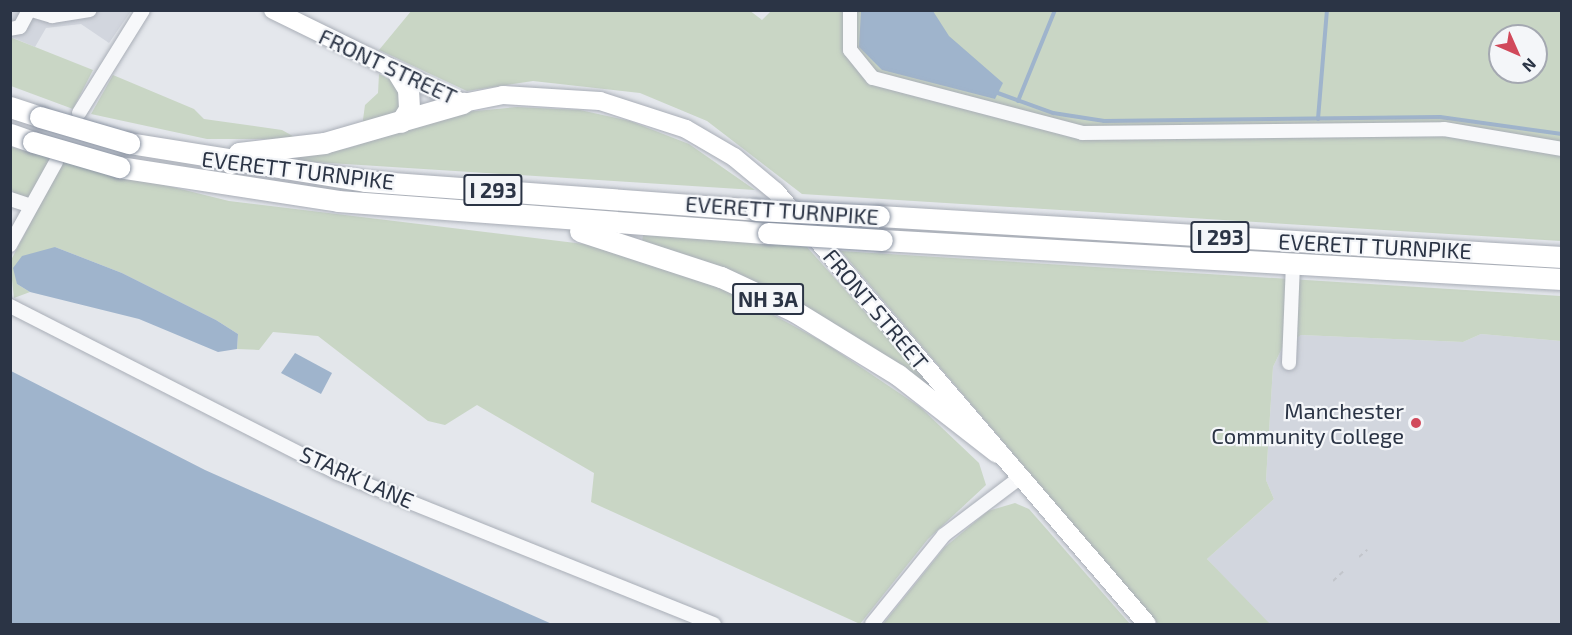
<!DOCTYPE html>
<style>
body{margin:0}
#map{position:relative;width:1572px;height:635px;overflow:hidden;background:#e4e7ec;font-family:"Exo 2",sans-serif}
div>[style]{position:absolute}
.built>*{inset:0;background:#d2d6de}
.green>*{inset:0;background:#c9d6c5}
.water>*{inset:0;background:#9fb4cc}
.stream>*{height:4px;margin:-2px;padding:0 2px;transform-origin:2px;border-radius:2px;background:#9fb4cc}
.path>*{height:2px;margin-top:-1px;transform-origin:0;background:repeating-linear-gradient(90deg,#c2c5cb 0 4.5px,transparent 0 9px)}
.roads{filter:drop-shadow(0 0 2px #a9aeb7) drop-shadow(0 0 2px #a9aeb7)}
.minor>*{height:14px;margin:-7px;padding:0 7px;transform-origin:7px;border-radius:7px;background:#f7f8fa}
.major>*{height:18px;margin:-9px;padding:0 9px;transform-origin:9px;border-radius:9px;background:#fff}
.highway>*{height:21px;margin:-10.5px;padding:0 10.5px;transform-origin:10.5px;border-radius:10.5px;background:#fff}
.bridges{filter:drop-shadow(0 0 2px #8b94a3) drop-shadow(0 0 2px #8b94a3)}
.highway-bridge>*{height:21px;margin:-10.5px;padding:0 10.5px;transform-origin:10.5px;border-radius:10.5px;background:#fff}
.dots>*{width:16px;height:16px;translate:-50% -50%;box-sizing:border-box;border:3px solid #f4f6f9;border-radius:50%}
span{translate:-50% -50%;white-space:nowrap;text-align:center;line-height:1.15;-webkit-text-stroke:4.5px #f4f6f9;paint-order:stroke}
.shield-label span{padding:2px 4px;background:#f4f6f9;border:2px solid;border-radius:4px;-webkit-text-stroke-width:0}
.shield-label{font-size:21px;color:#2b3445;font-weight:700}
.street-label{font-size:22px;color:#2b3445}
.poi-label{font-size:22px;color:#2b3445}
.right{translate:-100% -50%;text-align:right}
.frame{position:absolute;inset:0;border:12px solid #2b3445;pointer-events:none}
.north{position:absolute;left:1488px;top:24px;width:60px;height:60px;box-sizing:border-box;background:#f4f6f9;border:2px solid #a4a8b1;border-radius:50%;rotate:135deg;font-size:16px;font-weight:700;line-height:24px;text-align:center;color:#2b3445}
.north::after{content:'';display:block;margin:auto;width:21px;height:27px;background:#d1495b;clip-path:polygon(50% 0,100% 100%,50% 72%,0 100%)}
</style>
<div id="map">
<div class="built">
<div style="clip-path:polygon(10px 11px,131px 11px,109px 43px,81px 24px,46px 28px,35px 47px,11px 37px)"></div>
<div style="clip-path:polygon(1481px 334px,1561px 341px,1561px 624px,1268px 624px,1207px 559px,1274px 499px,1266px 480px,1273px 367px,1282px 348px,1301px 335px,1463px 342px)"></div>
</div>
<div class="green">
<div style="clip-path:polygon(evenodd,412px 10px,749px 10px,762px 20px,772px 10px,1561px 11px,1561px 241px,802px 194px,707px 121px,640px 93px,533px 81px,467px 91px,379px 50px,412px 10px,1500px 36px,1536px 36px,1536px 72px,1500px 72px,1500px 36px)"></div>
<div style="clip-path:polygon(10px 37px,93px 70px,73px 109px,11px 86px)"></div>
<div style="clip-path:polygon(379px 74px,397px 83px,400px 110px,362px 127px,365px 105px,378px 93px)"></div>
<div style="clip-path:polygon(113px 75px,194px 109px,204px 119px,282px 130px,298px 139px,207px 139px,91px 114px)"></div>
<div style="clip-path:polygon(517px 107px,580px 110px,630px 121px,689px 144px,755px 190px,298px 161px,297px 156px,348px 148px,465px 112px)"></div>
<div style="clip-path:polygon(11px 147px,229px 201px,600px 246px,718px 285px,825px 343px,920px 407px,979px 463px,986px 485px,928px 539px,860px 624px,591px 502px,594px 473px,477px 405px,445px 425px,428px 421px,318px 336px,273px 332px,259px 350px,237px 349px,238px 334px,216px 320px,122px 273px,55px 247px,17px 284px,30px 292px,14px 298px,10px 262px,31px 222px,11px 188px)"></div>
<div style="clip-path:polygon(643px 235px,807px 247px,945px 402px,906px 374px,642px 242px)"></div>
<div style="clip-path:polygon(841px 251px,1561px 296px,1561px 341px,1481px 334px,1463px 342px,1301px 335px,1282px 348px,1273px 367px,1266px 480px,1274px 499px,1207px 559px,1270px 624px,1158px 624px)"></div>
<div style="clip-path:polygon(1015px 503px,1029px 509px,1130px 624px,883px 624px,945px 547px,988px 511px)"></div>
</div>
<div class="water">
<div style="clip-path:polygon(861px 11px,933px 11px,949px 36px,1003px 83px,995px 99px,882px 70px,859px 47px)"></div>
<div style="clip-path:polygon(55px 247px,122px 273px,216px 320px,238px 334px,237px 349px,218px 352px,139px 319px,30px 292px,17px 284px,13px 268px,22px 256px)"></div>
<div style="clip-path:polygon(295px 353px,332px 373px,321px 394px,281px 373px)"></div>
<div style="clip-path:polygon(11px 371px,205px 470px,552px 624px,11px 624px)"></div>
</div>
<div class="stream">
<div style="left:995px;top:92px;width:62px;rotate:19.9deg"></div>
<div style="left:1053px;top:113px;width:52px;rotate:8.9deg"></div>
<div style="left:1104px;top:121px;width:336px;rotate:-0.7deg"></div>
<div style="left:1440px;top:117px;width:123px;rotate:7.9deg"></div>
<div style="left:1018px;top:101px;width:98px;rotate:-67.9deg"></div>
<div style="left:1318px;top:119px;width:109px;rotate:-85.3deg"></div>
</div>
<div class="path">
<div style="left:1359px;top:557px;width:11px;rotate:-41deg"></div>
<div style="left:1333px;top:581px;width:16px;rotate:-43deg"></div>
</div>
<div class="roads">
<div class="minor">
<div style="left:32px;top:10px;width:21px;rotate:17deg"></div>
<div style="left:52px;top:16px;width:38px;rotate:-9deg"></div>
<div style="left:850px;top:10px;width:40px;rotate:90deg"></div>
<div style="left:850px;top:50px;width:36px;rotate:51deg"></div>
<div style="left:873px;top:78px;width:216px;rotate:14.7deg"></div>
<div style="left:1082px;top:133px;width:362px;rotate:-0.6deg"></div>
<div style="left:1444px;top:129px;width:120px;rotate:9.6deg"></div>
<div style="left:10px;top:29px;width:10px;rotate:-11deg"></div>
<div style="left:20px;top:27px;width:19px;rotate:-62deg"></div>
<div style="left:79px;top:113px;width:121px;rotate:-58.1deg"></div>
<div style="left:10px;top:199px;width:22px;rotate:18deg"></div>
<div style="left:10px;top:245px;width:95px;rotate:-61deg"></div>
<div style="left:10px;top:306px;width:368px;rotate:27deg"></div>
<div style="left:338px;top:473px;width:405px;rotate:21.9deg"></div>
<div style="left:1289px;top:363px;width:101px;rotate:-87.7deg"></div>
<div style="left:872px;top:624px;width:114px;rotate:-51deg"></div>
<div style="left:944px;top:535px;width:93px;rotate:-37.1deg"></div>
</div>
<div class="major">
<div style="left:273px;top:10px;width:212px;rotate:26.1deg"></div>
<div style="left:463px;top:103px;width:41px;rotate:-11.3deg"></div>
<div style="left:503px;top:95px;width:97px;rotate:3.5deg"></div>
<div style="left:600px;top:101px;width:90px;rotate:18deg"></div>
<div style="left:686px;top:129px;width:56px;rotate:30.3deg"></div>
<div style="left:734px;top:157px;width:55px;rotate:39.8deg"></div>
<div style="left:776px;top:192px;width:569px;rotate:49.34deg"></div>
</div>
<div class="highway">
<div style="left:398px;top:73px;width:19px;rotate:58deg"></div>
<div style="left:408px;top:89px;width:20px;rotate:87deg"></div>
<div style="left:409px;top:109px;width:15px;rotate:122deg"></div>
<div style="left:10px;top:107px;width:32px;rotate:18deg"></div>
<div style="left:10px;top:134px;width:24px;rotate:19deg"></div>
<div style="left:129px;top:143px;width:239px;rotate:9.1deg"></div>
<div style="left:365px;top:181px;width:392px;rotate:4.2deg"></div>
<div style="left:231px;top:163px;width:13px;rotate:-51deg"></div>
<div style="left:239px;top:153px;width:86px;rotate:-6.7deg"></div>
<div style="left:324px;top:143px;width:145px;rotate:-16.1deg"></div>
<div style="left:119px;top:167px;width:222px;rotate:8.8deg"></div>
<div style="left:338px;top:201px;width:431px;rotate:4.3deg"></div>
<div style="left:879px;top:216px;width:684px;rotate:3.44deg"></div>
<div style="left:580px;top:231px;width:148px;rotate:18.1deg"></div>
<div style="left:721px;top:277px;width:81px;rotate:25deg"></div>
<div style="left:794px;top:311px;width:122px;rotate:31.6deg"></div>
<div style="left:898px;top:375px;width:125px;rotate:37.9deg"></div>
<div style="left:882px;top:240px;width:681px;rotate:3.28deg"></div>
</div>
</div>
<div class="bridges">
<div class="highway-bridge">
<div style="left:40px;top:117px;width:93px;rotate:16.3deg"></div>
<div style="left:33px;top:142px;width:90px;rotate:16.2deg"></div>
<div style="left:756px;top:210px;width:123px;rotate:2.8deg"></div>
<div style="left:768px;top:233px;width:114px;rotate:3.5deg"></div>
</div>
</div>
<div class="dots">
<div style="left:1416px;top:423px;background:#d1495b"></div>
</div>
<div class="shield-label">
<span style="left:493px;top:190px">I 293</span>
<span style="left:1220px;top:237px">I 293</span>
<span style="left:768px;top:299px">NH 3A</span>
</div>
<div class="street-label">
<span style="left:388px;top:66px;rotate:25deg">FRONT STREET</span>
<span style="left:298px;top:170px;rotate:7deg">EVERETT TURNPIKE</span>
<span style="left:782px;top:210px;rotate:4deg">EVERETT TURNPIKE</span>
<span style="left:1375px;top:246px;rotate:3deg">EVERETT TURNPIKE</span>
<span style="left:876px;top:309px;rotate:50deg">FRONT STREET</span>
<span style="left:357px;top:477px;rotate:24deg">STARK LANE</span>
</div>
<div class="poi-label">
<span class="right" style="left:1404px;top:423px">Manchester<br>Community College</span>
</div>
<div class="frame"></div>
<div class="north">N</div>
</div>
